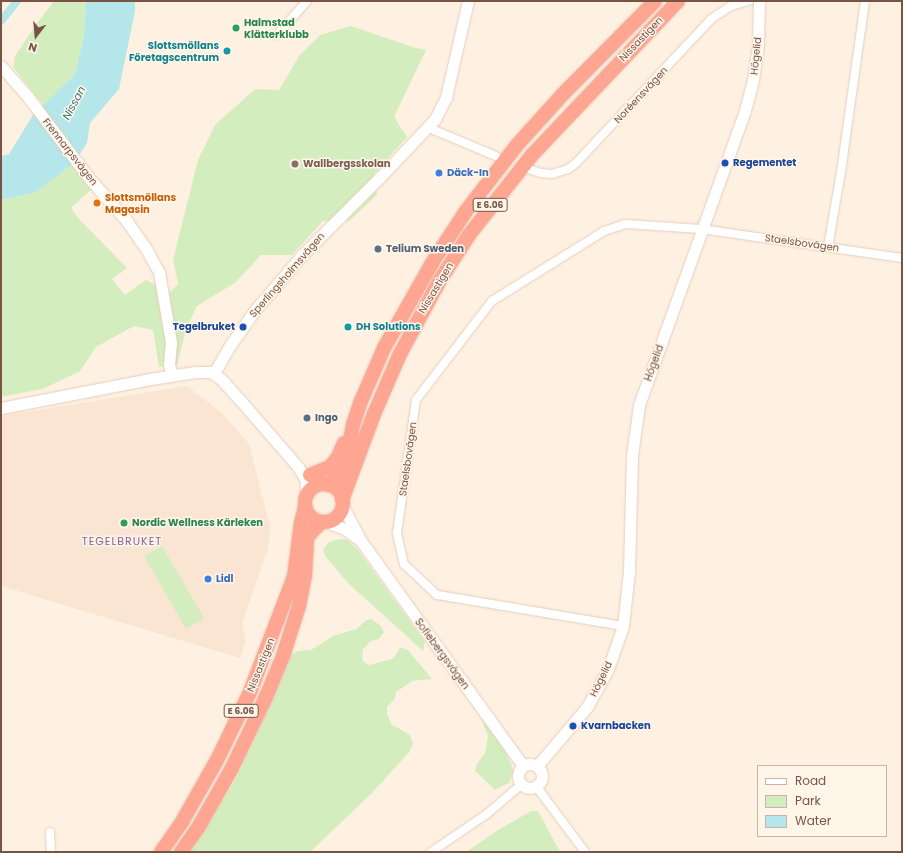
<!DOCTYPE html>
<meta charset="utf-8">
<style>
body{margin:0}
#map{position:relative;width:903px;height:853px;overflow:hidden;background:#fef1e1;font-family:Poppins,sans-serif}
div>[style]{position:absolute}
.residential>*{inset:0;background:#f9e5d1}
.green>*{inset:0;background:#d4edbe}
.water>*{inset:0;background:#b4e6ea}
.canal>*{height:8px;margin:-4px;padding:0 4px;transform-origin:4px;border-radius:4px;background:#b4e6ea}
.roads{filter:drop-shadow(0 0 1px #e5cebe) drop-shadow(0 0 1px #e5cebe)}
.street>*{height:8px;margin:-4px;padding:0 4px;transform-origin:4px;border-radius:4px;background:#fff}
.secondary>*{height:11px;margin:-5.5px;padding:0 5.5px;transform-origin:5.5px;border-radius:5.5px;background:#fff}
.secondary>.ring{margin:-5.5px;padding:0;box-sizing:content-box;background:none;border:11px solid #fff;border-radius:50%}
.highway>*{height:14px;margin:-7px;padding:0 7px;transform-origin:7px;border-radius:7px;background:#ffa692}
.highway>.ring{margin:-7px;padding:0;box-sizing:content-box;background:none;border:14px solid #ffa692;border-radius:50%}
.dots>*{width:11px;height:11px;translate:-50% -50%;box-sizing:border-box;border:2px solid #fff5e9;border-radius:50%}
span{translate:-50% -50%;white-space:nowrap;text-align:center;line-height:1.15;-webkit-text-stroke:3px #fff5e9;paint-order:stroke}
.shield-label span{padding:1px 3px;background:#fff5e9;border:1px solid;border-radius:3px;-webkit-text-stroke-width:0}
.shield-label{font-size:9px;color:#785445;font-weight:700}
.leisure-label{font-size:10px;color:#27864d;font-weight:700}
.left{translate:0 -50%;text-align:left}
.street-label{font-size:10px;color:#785445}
.culture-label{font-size:10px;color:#0d838f;font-weight:700}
.right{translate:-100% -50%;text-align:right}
.transit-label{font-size:10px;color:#164399;font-weight:700}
.education-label{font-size:10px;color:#785e54;font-weight:700}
.shop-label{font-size:10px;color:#366cbe;font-weight:700}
.food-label{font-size:10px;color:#c56008;font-weight:700}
.service-label{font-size:10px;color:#4e5e75;font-weight:700}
.water-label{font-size:11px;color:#37787f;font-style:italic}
.neighbourhood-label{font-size:11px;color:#84609c;letter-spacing:1px}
.frame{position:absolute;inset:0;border:2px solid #785445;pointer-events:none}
.legend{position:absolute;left:757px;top:765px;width:130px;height:72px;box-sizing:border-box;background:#fff5e9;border:1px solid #c9b5a7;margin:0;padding:5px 7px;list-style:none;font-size:12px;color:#785445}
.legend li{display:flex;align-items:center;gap:8px;height:20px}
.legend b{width:20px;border:1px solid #c9b5a7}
.north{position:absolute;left:16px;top:16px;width:40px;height:40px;-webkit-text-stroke:3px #fff5e9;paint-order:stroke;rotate:196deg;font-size:11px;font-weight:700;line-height:16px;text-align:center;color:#785445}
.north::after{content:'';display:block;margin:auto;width:14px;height:18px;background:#785445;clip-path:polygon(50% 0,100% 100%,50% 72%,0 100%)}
</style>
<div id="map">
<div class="residential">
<div style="clip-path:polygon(187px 386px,222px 413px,249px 444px,270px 527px,268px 549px,242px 623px,246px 641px,240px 658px,1px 586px,1px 416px)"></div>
</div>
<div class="green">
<div style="clip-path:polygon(54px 1px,86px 1px,84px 36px,75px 74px,43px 105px,13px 67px,15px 56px,35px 26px)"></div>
<div style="clip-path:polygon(351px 26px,413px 47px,426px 50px,394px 117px,407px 137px,374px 174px,377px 195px,349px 221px,323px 221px,292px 255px,261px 255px,236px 282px,197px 306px,186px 329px,177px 365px,159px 367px,153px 330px,134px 326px,96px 347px,80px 371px,43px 389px,1px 397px,1px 200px,36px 192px,74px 163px,93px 188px,71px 208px,79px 219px,127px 268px,112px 279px,125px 295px,146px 280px,170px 292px,178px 284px,173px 260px,198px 160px,215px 125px,255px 89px,279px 90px,299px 56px,320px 35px)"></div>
<div style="clip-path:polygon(344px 539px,349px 541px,358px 550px,425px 642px,423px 651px,349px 584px,325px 556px,323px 549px,328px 543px,335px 540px)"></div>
<div style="clip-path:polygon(162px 546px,204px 618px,186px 629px,144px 556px)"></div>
<div style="clip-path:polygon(371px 619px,381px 626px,384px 632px,379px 639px,371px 641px,363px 649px,362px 658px,364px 662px,369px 665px,392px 659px,397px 653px,400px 647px,408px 650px,432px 679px,412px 681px,405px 686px,396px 692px,395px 699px,387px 707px,387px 714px,391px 724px,410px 735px,413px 744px,410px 751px,372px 793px,310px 852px,190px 852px,234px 782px,260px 727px,292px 654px,298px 651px,311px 650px,333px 636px,356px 629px,367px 620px)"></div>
<div style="clip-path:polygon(481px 718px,505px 750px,514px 771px,509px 783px,495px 790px,475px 771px,477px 764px,485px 753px,488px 736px)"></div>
<div style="clip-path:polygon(531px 811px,538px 811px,560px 852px,466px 852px,498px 830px)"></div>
</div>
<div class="water">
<div style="clip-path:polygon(86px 1px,135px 1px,135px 11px,119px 89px,90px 123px,87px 143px,74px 163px,36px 192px,1px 200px,1px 156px,9px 154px,33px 115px,75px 74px,84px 36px)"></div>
</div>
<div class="canal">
<div style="left:1px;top:21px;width:26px;rotate:-51deg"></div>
</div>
<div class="roads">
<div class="street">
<div style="left:277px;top:35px;width:45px;rotate:-48.6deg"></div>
<div style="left:429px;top:126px;width:6px;rotate:39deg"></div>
<div style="left:434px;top:130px;width:67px;rotate:22.8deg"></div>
<div style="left:528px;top:169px;width:14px;rotate:17deg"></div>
<div style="left:541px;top:173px;width:11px;rotate:5deg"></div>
<div style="left:552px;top:174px;width:17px;rotate:-17deg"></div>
<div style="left:568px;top:169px;width:10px;rotate:-37deg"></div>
<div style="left:576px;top:163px;width:197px;rotate:-46.8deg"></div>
<div style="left:711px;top:19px;width:24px;rotate:-33deg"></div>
<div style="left:731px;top:6px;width:19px;rotate:-16deg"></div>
<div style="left:828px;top:247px;width:76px;rotate:-80.2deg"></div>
<div style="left:841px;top:172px;width:173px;rotate:-82deg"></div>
<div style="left:623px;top:626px;width:189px;rotate:-170.5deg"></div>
<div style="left:437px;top:595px;width:45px;rotate:-136.8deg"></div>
<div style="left:404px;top:564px;width:32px;rotate:-103deg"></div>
<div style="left:397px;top:533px;width:134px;rotate:-81.9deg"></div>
<div style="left:416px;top:400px;width:125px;rotate:-52.5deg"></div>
<div style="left:492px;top:301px;width:132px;rotate:-32deg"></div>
<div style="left:604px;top:231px;width:23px;rotate:-18deg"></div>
<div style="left:626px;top:224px;width:75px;rotate:3.8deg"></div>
<div style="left:701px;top:229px;width:203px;rotate:8.2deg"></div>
<div style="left:536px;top:786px;width:82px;rotate:53.4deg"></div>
<div style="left:50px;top:832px;width:20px;rotate:87deg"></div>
<div style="left:431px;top:852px;width:68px;rotate:-34.2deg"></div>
<div style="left:487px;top:814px;width:46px;rotate:-40.6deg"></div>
</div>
<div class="secondary">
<div style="left:1px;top:66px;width:41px;rotate:48.9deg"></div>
<div style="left:28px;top:97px;width:101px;rotate:53deg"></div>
<div style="left:89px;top:178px;width:56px;rotate:48.6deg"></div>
<div style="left:126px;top:220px;width:33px;rotate:55deg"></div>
<div style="left:145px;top:247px;width:29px;rotate:61deg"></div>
<div style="left:159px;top:272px;width:71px;rotate:80.3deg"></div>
<div style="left:171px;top:342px;width:22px;rotate:95deg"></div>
<div style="left:169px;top:364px;width:12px;rotate:76deg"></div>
<div style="left:214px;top:373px;width:34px;rotate:-60deg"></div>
<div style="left:231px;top:344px;width:42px;rotate:-54.8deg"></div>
<div style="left:255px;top:310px;width:72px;rotate:-49.5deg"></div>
<div style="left:302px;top:255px;width:112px;rotate:-45deg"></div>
<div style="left:381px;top:176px;width:79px;rotate:-46.5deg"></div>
<div style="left:435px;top:119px;width:25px;rotate:-63deg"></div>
<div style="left:446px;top:97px;width:98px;rotate:-77.1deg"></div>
<div style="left:1px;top:408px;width:152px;rotate:-11deg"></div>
<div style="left:150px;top:379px;width:46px;rotate:-8.8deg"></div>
<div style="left:195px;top:372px;width:16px"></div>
<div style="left:211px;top:372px;width:12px;rotate:35deg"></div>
<div style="left:221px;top:379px;width:28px;rotate:48deg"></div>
<div style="left:240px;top:400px;width:89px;rotate:49.1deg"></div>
<div style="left:298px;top:467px;width:13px;rotate:58deg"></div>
<div style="left:305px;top:478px;width:16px;rotate:83deg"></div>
<div style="left:342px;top:505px;width:41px;rotate:62.2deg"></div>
<div style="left:361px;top:541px;width:277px;rotate:54.2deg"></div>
<div style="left:326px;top:522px;width:20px;rotate:20deg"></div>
<div style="left:345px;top:529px;width:15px;rotate:37deg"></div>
<div class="ring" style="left:518px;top:764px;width:13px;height:13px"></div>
<div style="left:537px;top:766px;width:77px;rotate:-49.7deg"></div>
<div style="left:587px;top:707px;width:43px;rotate:-61.1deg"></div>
<div style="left:608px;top:669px;width:46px;rotate:-70.8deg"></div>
<div style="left:623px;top:626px;width:55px;rotate:-83.8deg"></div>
<div style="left:629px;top:571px;width:115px;rotate:-88.5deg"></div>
<div style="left:632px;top:456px;width:51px;rotate:-82.2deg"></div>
<div style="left:639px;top:405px;width:313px;rotate:-70.2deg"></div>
<div style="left:745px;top:110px;width:31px;rotate:-75deg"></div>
<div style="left:753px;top:80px;width:36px;rotate:-82deg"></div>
<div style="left:758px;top:44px;width:43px;rotate:-88.7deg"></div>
</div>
<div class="highway">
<div style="left:310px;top:475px;width:22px;rotate:-22deg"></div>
<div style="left:330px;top:467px;width:13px;rotate:-51deg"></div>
<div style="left:338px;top:457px;width:15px;rotate:-67deg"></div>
<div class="ring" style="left:305px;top:484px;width:24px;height:24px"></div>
<div style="left:328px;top:485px;width:17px;rotate:-45deg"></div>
<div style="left:340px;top:473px;width:11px;rotate:-63deg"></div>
<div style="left:345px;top:463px;width:39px;rotate:-78deg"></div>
<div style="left:353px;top:425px;width:25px;rotate:-72deg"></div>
<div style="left:361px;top:401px;width:58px;rotate:-66.5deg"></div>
<div style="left:384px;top:348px;width:98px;rotate:-60.5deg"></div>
<div style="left:432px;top:263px;width:62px;rotate:-56.8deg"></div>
<div style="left:466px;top:211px;width:83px;rotate:-52.3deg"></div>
<div style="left:517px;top:145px;width:70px;rotate:-47.9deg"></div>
<div style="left:564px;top:93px;width:129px;rotate:-45.3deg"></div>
<div style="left:342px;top:500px;width:92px;rotate:-69.6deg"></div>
<div style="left:374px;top:414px;width:65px;rotate:-66.6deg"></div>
<div style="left:400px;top:354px;width:84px;rotate:-61.6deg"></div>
<div style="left:440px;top:280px;width:54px;rotate:-57.2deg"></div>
<div style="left:469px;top:235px;width:102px;rotate:-51.8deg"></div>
<div style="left:532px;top:155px;width:212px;rotate:-46.5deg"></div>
<div style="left:161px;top:852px;width:39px;rotate:-55deg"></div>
<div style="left:183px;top:820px;width:69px;rotate:-60.5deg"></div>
<div style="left:217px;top:760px;width:76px;rotate:-64.1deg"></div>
<div style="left:250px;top:692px;width:123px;rotate:-69.1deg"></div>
<div style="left:294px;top:577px;width:54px;rotate:-82.6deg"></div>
<div style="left:301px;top:523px;width:16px;rotate:-76deg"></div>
<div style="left:181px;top:852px;width:29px;rotate:-55deg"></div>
<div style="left:198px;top:828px;width:69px;rotate:-60.5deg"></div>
<div style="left:232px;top:768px;width:79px;rotate:-64.4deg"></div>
<div style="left:266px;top:697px;width:44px;rotate:-67.5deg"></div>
<div style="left:283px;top:656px;width:52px;rotate:-72.3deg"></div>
<div style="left:299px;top:606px;width:31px;rotate:-79deg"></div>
<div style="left:305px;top:576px;width:37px;rotate:-87deg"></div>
<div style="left:307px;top:539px;width:6px;rotate:-59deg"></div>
<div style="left:310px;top:534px;width:16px;rotate:-47deg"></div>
</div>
</div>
<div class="dots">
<div style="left:236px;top:28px;background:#2e9e5b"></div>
<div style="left:227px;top:51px;background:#0f9aa8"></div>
<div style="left:725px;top:163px;background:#1a4fb4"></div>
<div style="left:295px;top:164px;background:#8d6e63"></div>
<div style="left:439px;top:173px;background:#3f7fe0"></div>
<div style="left:97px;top:203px;background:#e8710a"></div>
<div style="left:378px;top:249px;background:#5c6f8a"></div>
<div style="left:243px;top:327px;background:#1a4fb4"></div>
<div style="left:348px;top:327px;background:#0f9aa8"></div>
<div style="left:307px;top:418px;background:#5c6f8a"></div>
<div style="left:124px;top:523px;background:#2e9e5b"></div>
<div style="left:208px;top:579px;background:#3f7fe0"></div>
<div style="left:573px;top:726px;background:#1a4fb4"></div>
</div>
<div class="shield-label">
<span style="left:490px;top:205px">E 6.06</span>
<span style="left:241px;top:711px">E 6.06</span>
</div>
<div class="leisure-label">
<span class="left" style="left:244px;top:28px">Halmstad<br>Klätterklubb</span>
<span class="left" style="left:132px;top:523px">Nordic Wellness Kärleken</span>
</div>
<div class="street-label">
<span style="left:641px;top:39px;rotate:-46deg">Nissastigen</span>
<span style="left:756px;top:56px;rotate:-84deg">Högelid</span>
<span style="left:641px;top:95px;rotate:-47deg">Noréensvägen</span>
<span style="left:70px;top:152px;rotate:52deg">Frennarpsvägen</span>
<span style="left:802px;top:243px;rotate:8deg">Staelsbovägen</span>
<span style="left:287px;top:275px;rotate:-49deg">Sperlingsholmsvägen</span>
<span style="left:436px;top:288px;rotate:-59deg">Nissastigen</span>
<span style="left:654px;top:363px;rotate:-70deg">Högelid</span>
<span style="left:408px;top:459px;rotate:-82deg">Staelsbovägen</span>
<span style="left:442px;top:654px;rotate:54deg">Sofiebergsvägen</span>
<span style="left:261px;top:665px;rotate:-68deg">Nissastigen</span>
<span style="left:601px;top:679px;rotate:-64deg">Högelid</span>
</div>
<div class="culture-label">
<span class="right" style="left:219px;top:51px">Slottsmöllans<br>Företagscentrum</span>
<span class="left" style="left:356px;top:327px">DH Solutions</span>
</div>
<div class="transit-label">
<span class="left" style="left:733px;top:163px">Regementet</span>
<span class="right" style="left:235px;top:327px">Tegelbruket</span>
<span class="left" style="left:581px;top:726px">Kvarnbacken</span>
</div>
<div class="education-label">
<span class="left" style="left:303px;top:164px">Wallbergsskolan</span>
</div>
<div class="shop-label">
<span class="left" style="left:447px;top:173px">Däck-In</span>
<span class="left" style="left:216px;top:579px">Lidl</span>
</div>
<div class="food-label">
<span class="left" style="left:105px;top:203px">Slottsmöllans<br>Magasin</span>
</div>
<div class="service-label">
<span class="left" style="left:386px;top:249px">Telium Sweden</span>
<span class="left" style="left:315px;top:418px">Ingo</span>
</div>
<div class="water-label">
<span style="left:74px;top:103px;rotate:-62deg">Nissan</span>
</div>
<div class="neighbourhood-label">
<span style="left:122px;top:541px">TEGELBRUKET</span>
</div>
<div class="frame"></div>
<ul class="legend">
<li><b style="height:5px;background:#fff"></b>Road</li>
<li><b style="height:11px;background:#d4edbe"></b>Park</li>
<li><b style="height:11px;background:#b4e6ea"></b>Water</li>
</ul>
<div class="north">N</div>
</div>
